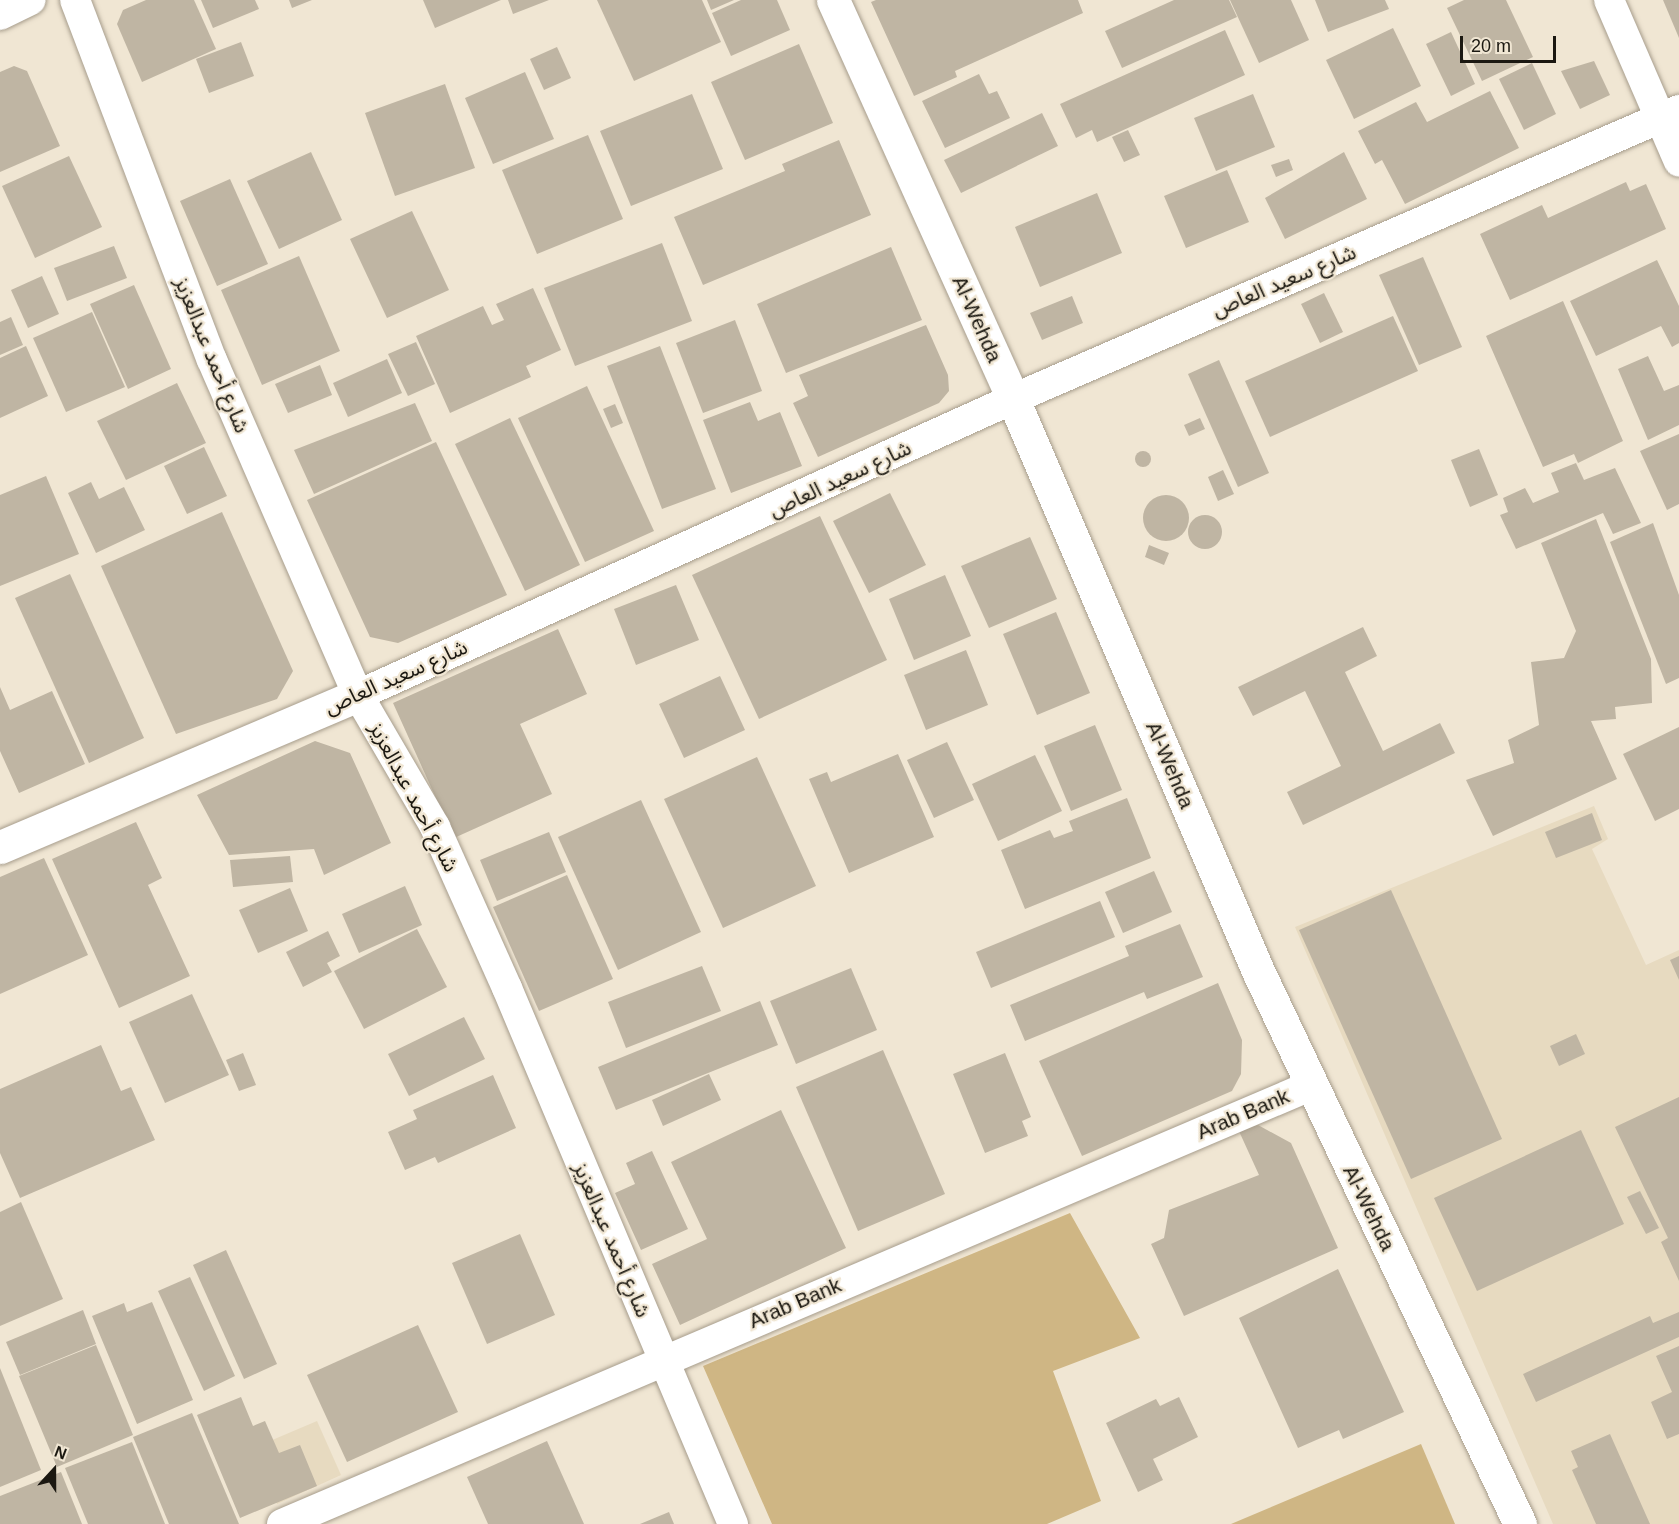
<!DOCTYPE html>
<meta charset="utf-8">
<style>
body{margin:0}
#map{position:relative;width:1679px;height:1524px;overflow:hidden;background:#f0e6d3;font-family:Arial,"Noto Sans Arabic",sans-serif}
div>[style]{position:absolute}
.built>*{inset:0;background:#e7dac0}
.green>*{inset:0;background:#cfb684}
.building>*{inset:0;background:#bfb5a3}
.round{border-radius:50%}
.roads{filter:drop-shadow(0 0 2px #a79d8c) drop-shadow(0 0 2px #a79d8c)}
.street>*{height:30px;margin:-15px;padding:0 15px;transform-origin:15px;border-radius:15px;background:#fff}
.secondary>*{height:33px;margin:-16.5px;padding:0 16.5px;transform-origin:16.5px;border-radius:16.5px;background:#fff}
span{translate:-50% -50%;white-space:nowrap;text-align:center;line-height:1.15;-webkit-text-stroke:4.5px #f0e6d3;paint-order:stroke}
.street-label{font-size:21px;color:#1b1811}
.north{position:absolute;left:24px;top:1440px;width:60px;height:60px;-webkit-text-stroke:4px #f0e6d3;paint-order:stroke;rotate:21deg;font-size:16px;font-weight:700;line-height:24px;text-align:center;color:#1b1811}
.north::after{content:'';display:block;margin:auto;width:21px;height:27px;background:#1b1811;clip-path:polygon(50% 0,100% 100%,50% 72%,0 100%)}
.scale{position:absolute;left:1460px;top:36px;width:96px;height:27px;box-sizing:border-box;border:3px solid #1b1811;border-top:0;padding-left:8px;font-size:18px;line-height:21px;white-space:nowrap;color:#1b1811;-webkit-text-stroke:4px #f0e6d3;paint-order:stroke}
</style>
<div id="map">
<div class="built">
<div style="clip-path:polygon(1594px 806px,1608px 839px,1592px 849px,1646px 965px,1679px 950px,1679px 1524px,1553px 1524px,1295px 927px)"></div>
<div style="clip-path:polygon(317px 1421px,341px 1475px,277px 1504px,251px 1449px)"></div>
</div>
<div class="green">
<div style="clip-path:polygon(1070px 1213px,1140px 1338px,1053px 1371px,1101px 1501px,1047px 1524px,772px 1524px,703px 1366px)"></div>
<div style="clip-path:polygon(1421px 1444px,1455px 1524px,1231px 1524px)"></div>
</div>
<div class="building">
<div style="clip-path:polygon(146px 0,194px 0,216px 49px,142px 82px,117px 24px,123px 10px)"></div>
<div style="clip-path:polygon(201px 0,255px 0,259px 9px,213px 28px)"></div>
<div style="clip-path:polygon(289px 0,312px 0,292px 8px)"></div>
<div style="clip-path:polygon(423px 0,501px 0,435px 28px)"></div>
<div style="clip-path:polygon(508px 0,549px 0,513px 14px)"></div>
<div style="clip-path:polygon(597px 0,702px 0,721px 42px,634px 81px)"></div>
<div style="clip-path:polygon(707px 0,734px 0,711px 10px)"></div>
<div style="clip-path:polygon(741px 0,777px 0,790px 30px,731px 56px,712px 13px)"></div>
<div style="clip-path:polygon(876px 0,1078px 0,1083px 13px,955px 71px,957px 77px,914px 96px,871px 2px)"></div>
<div style="clip-path:polygon(1174px 0,1229px 0,1237px 17px,1122px 68px,1105px 31px)"></div>
<div style="clip-path:polygon(1230px 0,1291px 0,1309px 40px,1259px 63px)"></div>
<div style="clip-path:polygon(1315px 0,1385px 0,1389px 9px,1328px 32px)"></div>
<div style="clip-path:polygon(1464px 0,1506px 0,1533px 57px,1482px 81px,1447px 8px)"></div>
<div style="clip-path:polygon(1663px 0,1679px 0,1679px 38px)"></div>
<div style="clip-path:polygon(1393px 28px,1421px 86px,1354px 119px,1326px 60px)"></div>
<div style="clip-path:polygon(1225px 30px,1245px 75px,1097px 142px,1092px 130px,1076px 138px,1060px 104px)"></div>
<div style="clip-path:polygon(1451px 32px,1475px 84px,1451px 96px,1426px 44px)"></div>
<div style="clip-path:polygon(241px 42px,254px 76px,209px 93px,196px 59px)"></div>
<div style="clip-path:polygon(799px 44px,833px 123px,745px 160px,711px 82px)"></div>
<div style="clip-path:polygon(557px 47px,571px 78px,544px 90px,530px 59px)"></div>
<div style="clip-path:polygon(1594px 61px,1610px 95px,1580px 109px,1561px 71px)"></div>
<div style="clip-path:polygon(1532px 63px,1556px 114px,1524px 130px,1499px 79px)"></div>
<div style="clip-path:polygon(14px 66px,27px 71px,60px 146px,0 172px,0 72px)"></div>
<div style="clip-path:polygon(525px 72px,554px 139px,493px 164px,465px 98px)"></div>
<div style="clip-path:polygon(979px 74px,989px 94px,997px 91px,1010px 118px,945px 148px,922px 101px)"></div>
<div style="clip-path:polygon(445px 84px,475px 168px,395px 196px,365px 113px)"></div>
<div style="clip-path:polygon(1490px 91px,1519px 148px,1405px 204px,1382px 160px,1375px 164px,1358px 131px,1416px 102px,1427px 122px)"></div>
<div style="clip-path:polygon(692px 94px,723px 169px,631px 206px,600px 131px)"></div>
<div style="clip-path:polygon(1253px 94px,1275px 147px,1216px 171px,1194px 118px)"></div>
<div style="clip-path:polygon(1042px 113px,1058px 146px,961px 193px,944px 160px)"></div>
<div style="clip-path:polygon(1128px 130px,1140px 155px,1124px 162px,1112px 137px)"></div>
<div style="clip-path:polygon(588px 135px,623px 219px,537px 254px,502px 170px)"></div>
<div style="clip-path:polygon(839px 140px,871px 215px,703px 285px,674px 217px,785px 171px,782px 164px)"></div>
<div style="clip-path:polygon(311px 152px,342px 220px,279px 249px,247px 181px)"></div>
<div style="clip-path:polygon(1344px 152px,1367px 199px,1285px 239px,1265px 198px)"></div>
<div style="clip-path:polygon(69px 156px,102px 227px,35px 258px,2px 186px)"></div>
<div style="clip-path:polygon(1289px 159px,1293px 170px,1276px 177px,1271px 165px)"></div>
<div style="clip-path:polygon(1227px 170px,1249px 222px,1186px 248px,1164px 196px)"></div>
<div style="clip-path:polygon(230px 179px,268px 264px,217px 286px,180px 201px)"></div>
<div style="clip-path:polygon(1626px 182px,1630px 191px,1646px 184px,1666px 229px,1510px 300px,1480px 234px,1542px 205px,1548px 218px)"></div>
<div style="clip-path:polygon(1097px 193px,1122px 253px,1040px 287px,1015px 227px)"></div>
<div style="clip-path:polygon(412px 211px,449px 290px,387px 318px,350px 239px)"></div>
<div style="clip-path:polygon(662px 243px,692px 321px,575px 366px,544px 288px)"></div>
<div style="clip-path:polygon(114px 246px,127px 278px,67px 301px,54px 268px)"></div>
<div style="clip-path:polygon(891px 247px,922px 320px,786px 373px,757px 304px)"></div>
<div style="clip-path:polygon(299px 256px,340px 351px,262px 385px,221px 290px)"></div>
<div style="clip-path:polygon(1423px 257px,1462px 347px,1419px 365px,1379px 275px)"></div>
<div style="clip-path:polygon(1657px 260px,1679px 306px,1679px 343px,1672px 347px,1661px 326px,1596px 356px,1570px 301px)"></div>
<div style="clip-path:polygon(42px 276px,59px 314px,28px 328px,11px 290px)"></div>
<div style="clip-path:polygon(134px 285px,171px 369px,128px 389px,90px 304px)"></div>
<div style="clip-path:polygon(533px 288px,561px 350px,526px 366px,531px 377px,450px 413px,416px 336px,483px 306px,492px 325px,504px 320px,496px 304px)"></div>
<div style="clip-path:polygon(1324px 293px,1343px 332px,1320px 343px,1301px 304px)"></div>
<div style="clip-path:polygon(1072px 296px,1083px 323px,1042px 340px,1030px 313px)"></div>
<div style="clip-path:polygon(1563px 301px,1623px 441px,1578px 463px,1574px 454px,1543px 467px,1486px 336px)"></div>
<div style="clip-path:polygon(92px 312px,125px 387px,66px 412px,33px 338px)"></div>
<div style="clip-path:polygon(1393px 316px,1418px 371px,1270px 437px,1245px 381px)"></div>
<div style="clip-path:polygon(11px 317px,23px 345px,0 355px,0 322px)"></div>
<div style="clip-path:polygon(735px 320px,762px 391px,703px 413px,676px 343px)"></div>
<div style="clip-path:polygon(926px 325px,948px 375px,949px 391px,939px 403px,818px 457px,793px 403px,808px 396px,799px 375px)"></div>
<div style="clip-path:polygon(416px 342px,435px 384px,408px 396px,388px 354px)"></div>
<div style="clip-path:polygon(26px 346px,48px 396px,0 418px,0 358px)"></div>
<div style="clip-path:polygon(660px 346px,716px 489px,662px 509px,607px 366px)"></div>
<div style="clip-path:polygon(1648px 356px,1664px 391px,1679px 385px,1679px 425px,1648px 440px,1618px 369px)"></div>
<div style="clip-path:polygon(387px 359px,402px 393px,348px 417px,333px 383px)"></div>
<div style="clip-path:polygon(1219px 360px,1269px 473px,1238px 487px,1188px 374px)"></div>
<div style="clip-path:polygon(320px 365px,332px 395px,288px 413px,275px 384px)"></div>
<div style="clip-path:polygon(177px 383px,206px 443px,126px 480px,97px 421px)"></div>
<div style="clip-path:polygon(587px 386px,654px 531px,585px 562px,518px 418px)"></div>
<div style="clip-path:polygon(750px 402px,758px 421px,780px 412px,802px 466px,731px 493px,703px 420px)"></div>
<div style="clip-path:polygon(415px 403px,432px 441px,314px 494px,294px 450px)"></div>
<div style="clip-path:polygon(615px 404px,623px 423px,611px 428px,603px 409px)"></div>
<div style="clip-path:polygon(510px 418px,580px 565px,525px 591px,455px 444px)"></div>
<div style="clip-path:polygon(1200px 418px,1205px 429px,1189px 436px,1184px 425px)"></div>
<div style="clip-path:polygon(1679px 434px,1679px 504px,1667px 510px,1640px 451px)"></div>
<div style="clip-path:polygon(436px 442px,507px 595px,398px 643px,370px 637px,307px 500px)"></div>
<div style="clip-path:polygon(204px 447px,227px 496px,187px 514px,164px 466px)"></div>
<div style="clip-path:polygon(1479px 449px,1498px 495px,1470px 507px,1451px 460px)"></div>
<div class="round" style="left:1135px;top:451px;width:16px;height:16px"></div>
<div style="clip-path:polygon(1576px 463px,1584px 480px,1615px 468px,1641px 523px,1613px 534px,1603px 513px,1516px 549px,1500px 515px,1508px 512px,1503px 498px,1525px 488px,1533px 503px,1559px 492px,1551px 473px)"></div>
<div style="clip-path:polygon(1223px 470px,1234px 494px,1218px 501px,1208px 477px)"></div>
<div style="clip-path:polygon(46px 476px,79px 554px,0 586px,0 495px)"></div>
<div style="clip-path:polygon(91px 482px,99px 499px,124px 487px,145px 530px,96px 553px,68px 493px)"></div>
<div style="clip-path:polygon(890px 493px,926px 565px,869px 593px,833px 521px)"></div>
<div class="round" style="left:1143px;top:495px;width:46px;height:46px"></div>
<div style="clip-path:polygon(222px 512px,293px 671px,277px 699px,176px 734px,101px 566px)"></div>
<div class="round" style="left:1188px;top:515px;width:34px;height:34px"></div>
<div style="clip-path:polygon(820px 516px,887px 660px,759px 719px,692px 575px)"></div>
<div style="clip-path:polygon(1596px 519px,1651px 659px,1652px 703px,1615px 707px,1616px 719px,1591px 721px,1617px 779px,1493px 836px,1466px 780px,1514px 763px,1508px 740px,1539px 725px,1531px 662px,1564px 658px,1576px 631px,1541px 543px)"></div>
<div style="clip-path:polygon(1653px 523px,1679px 595px,1679px 678px,1666px 684px,1610px 542px)"></div>
<div style="clip-path:polygon(1030px 537px,1057px 599px,989px 628px,961px 566px)"></div>
<div style="clip-path:polygon(1149px 545px,1169px 553px,1164px 565px,1145px 557px)"></div>
<div style="clip-path:polygon(70px 574px,144px 738px,89px 763px,15px 598px)"></div>
<div style="clip-path:polygon(945px 575px,971px 636px,914px 660px,889px 599px)"></div>
<div style="clip-path:polygon(676px 585px,699px 640px,636px 665px,614px 609px)"></div>
<div style="clip-path:polygon(1056px 612px,1090px 693px,1037px 715px,1003px 634px)"></div>
<div style="clip-path:polygon(1363px 627px,1377px 656px,1345px 672px,1383px 751px,1440px 723px,1455px 753px,1303px 825px,1287px 792px,1341px 766px,1305px 691px,1253px 716px,1238px 687px)"></div>
<div style="clip-path:polygon(558px 629px,587px 694px,520px 724px,552px 794px,454px 838px,393px 703px)"></div>
<div style="clip-path:polygon(966px 650px,988px 705px,926px 730px,904px 675px)"></div>
<div style="clip-path:polygon(720px 676px,745px 730px,684px 758px,659px 704px)"></div>
<div style="clip-path:polygon(0 687px,10px 710px,52px 691px,85px 764px,19px 793px,0 751px)"></div>
<div style="clip-path:polygon(1095px 725px,1122px 790px,1071px 811px,1044px 746px)"></div>
<div style="clip-path:polygon(1679px 727px,1679px 809px,1655px 821px,1623px 754px)"></div>
<div style="clip-path:polygon(315px 741px,350px 753px,391px 843px,324px 875px,314px 849px,229px 855px,197px 795px)"></div>
<div style="clip-path:polygon(947px 742px,974px 800px,934px 818px,907px 760px)"></div>
<div style="clip-path:polygon(898px 754px,934px 837px,849px 873px,809px 779px,827px 772px,831px 782px)"></div>
<div style="clip-path:polygon(1035px 755px,1062px 811px,998px 841px,972px 784px)"></div>
<div style="clip-path:polygon(757px 757px,816px 886px,723px 928px,664px 799px)"></div>
<div style="clip-path:polygon(1127px 798px,1151px 858px,1025px 909px,1001px 850px,1050px 830px,1054px 838px,1073px 831px,1069px 821px)"></div>
<div style="clip-path:polygon(641px 800px,701px 932px,618px 970px,558px 837px)"></div>
<div style="clip-path:polygon(1592px 813px,1602px 840px,1556px 858px,1545px 832px)"></div>
<div style="clip-path:polygon(136px 822px,162px 878px,148px 885px,190px 976px,119px 1008px,52px 859px)"></div>
<div style="clip-path:polygon(549px 832px,566px 872px,497px 901px,480px 860px)"></div>
<div style="clip-path:polygon(290px 856px,293px 882px,233px 887px,230px 860px)"></div>
<div style="clip-path:polygon(44px 858px,88px 955px,0 994px,0 877px)"></div>
<div style="clip-path:polygon(1154px 871px,1172px 912px,1123px 933px,1105px 892px)"></div>
<div style="clip-path:polygon(567px 875px,613px 979px,539px 1011px,493px 907px)"></div>
<div style="clip-path:polygon(405px 886px,422px 925px,359px 953px,342px 914px)"></div>
<div style="clip-path:polygon(290px 888px,308px 931px,258px 953px,239px 910px)"></div>
<div style="clip-path:polygon(1391px 890px,1502px 1139px,1411px 1179px,1299px 930px)"></div>
<div style="clip-path:polygon(1100px 901px,1115px 937px,991px 988px,976px 952px)"></div>
<div style="clip-path:polygon(1180px 924px,1203px 977px,1147px 999px,1144px 992px,1025px 1041px,1010px 1005px,1129px 956px,1125px 946px)"></div>
<div style="clip-path:polygon(417px 929px,447px 987px,364px 1029px,334px 971px)"></div>
<div style="clip-path:polygon(328px 931px,340px 956px,327px 963px,332px 972px,303px 987px,286px 952px)"></div>
<div style="clip-path:polygon(1679px 956px,1679px 980px,1670px 960px)"></div>
<div style="clip-path:polygon(702px 966px,721px 1011px,626px 1048px,608px 1002px)"></div>
<div style="clip-path:polygon(851px 968px,877px 1030px,796px 1064px,770px 1001px)"></div>
<div style="clip-path:polygon(1218px 983px,1242px 1040px,1241px 1074px,1232px 1091px,1082px 1156px,1039px 1061px)"></div>
<div style="clip-path:polygon(192px 994px,229px 1075px,165px 1103px,129px 1022px)"></div>
<div style="clip-path:polygon(760px 1001px,778px 1045px,616px 1110px,598px 1067px)"></div>
<div style="clip-path:polygon(464px 1017px,485px 1059px,409px 1096px,388px 1054px)"></div>
<div style="clip-path:polygon(1576px 1034px,1585px 1054px,1559px 1066px,1550px 1046px)"></div>
<div style="clip-path:polygon(101px 1045px,121px 1091px,131px 1087px,155px 1140px,20px 1198px,0 1153px,0 1089px)"></div>
<div style="clip-path:polygon(883px 1050px,945px 1194px,858px 1231px,796px 1087px)"></div>
<div style="clip-path:polygon(243px 1053px,256px 1085px,239px 1091px,226px 1060px)"></div>
<div style="clip-path:polygon(1005px 1053px,1031px 1117px,1022px 1121px,1028px 1136px,985px 1153px,953px 1074px)"></div>
<div style="clip-path:polygon(709px 1074px,721px 1100px,663px 1126px,652px 1100px)"></div>
<div style="clip-path:polygon(493px 1075px,516px 1128px,438px 1163px,435px 1157px,405px 1170px,388px 1132px,417px 1119px,413px 1110px)"></div>
<div style="clip-path:polygon(1679px 1097px,1679px 1281px,1661px 1242px,1668px 1238px,1615px 1127px)"></div>
<div style="clip-path:polygon(781px 1110px,846px 1248px,680px 1325px,652px 1264px,707px 1239px,671px 1162px)"></div>
<div style="clip-path:polygon(1258px 1125px,1291px 1143px,1338px 1248px,1184px 1316px,1151px 1244px,1164px 1238px,1169px 1210px,1259px 1175px,1238px 1129px)"></div>
<div style="clip-path:polygon(1581px 1130px,1624px 1224px,1477px 1291px,1434px 1198px)"></div>
<div style="clip-path:polygon(652px 1151px,688px 1229px,641px 1250px,615px 1193px,635px 1184px,626px 1163px)"></div>
<div style="clip-path:polygon(1640px 1191px,1659px 1228px,1646px 1234px,1627px 1197px)"></div>
<div style="clip-path:polygon(21px 1202px,63px 1299px,0 1326px,0 1212px)"></div>
<div style="clip-path:polygon(520px 1234px,555px 1315px,487px 1344px,452px 1263px)"></div>
<div style="clip-path:polygon(226px 1250px,277px 1364px,244px 1379px,193px 1265px)"></div>
<div style="clip-path:polygon(1338px 1269px,1404px 1412px,1343px 1439px,1339px 1430px,1298px 1448px,1239px 1318px)"></div>
<div style="clip-path:polygon(190px 1277px,235px 1376px,204px 1391px,158px 1291px)"></div>
<div style="clip-path:polygon(152px 1302px,193px 1400px,137px 1424px,92px 1316px,124px 1303px,127px 1312px)"></div>
<div style="clip-path:polygon(83px 1310px,96px 1344px,20px 1375px,6px 1342px)"></div>
<div style="clip-path:polygon(1679px 1312px,1679px 1337px,1536px 1402px,1523px 1374px,1650px 1316px,1653px 1323px)"></div>
<div style="clip-path:polygon(418px 1325px,458px 1412px,347px 1462px,307px 1375px)"></div>
<div style="clip-path:polygon(96px 1345px,133px 1435px,57px 1467px,19px 1376px)"></div>
<div style="clip-path:polygon(1679px 1346px,1679px 1434px,1667px 1439px,1651px 1402px,1672px 1392px,1656px 1356px)"></div>
<div style="clip-path:polygon(0 1368px,41px 1470px,0 1487px)"></div>
<div style="clip-path:polygon(241px 1397px,253px 1426px,265px 1421px,279px 1453px,300px 1445px,317px 1486px,240px 1518px,197px 1415px)"></div>
<div style="clip-path:polygon(1179px 1397px,1198px 1437px,1153px 1459px,1163px 1480px,1138px 1492px,1106px 1423px,1156px 1399px,1160px 1406px)"></div>
<div style="clip-path:polygon(192px 1413px,239px 1524px,169px 1524px,133px 1437px)"></div>
<div style="clip-path:polygon(1610px 1434px,1650px 1524px,1596px 1524px,1572px 1470px,1578px 1467px,1571px 1451px)"></div>
<div style="clip-path:polygon(547px 1441px,584px 1524px,488px 1524px,467px 1477px)"></div>
<div style="clip-path:polygon(132px 1442px,165px 1524px,88px 1524px,65px 1468px)"></div>
<div style="clip-path:polygon(61px 1472px,82px 1524px,0 1524px,0 1496px)"></div>
<div style="clip-path:polygon(669px 1512px,674px 1524px,640px 1524px)"></div>
</div>
<div class="roads">
<div class="street">
<div style="left:75px;top:0;width:385px;rotate:69.2deg"></div>
<div style="left:212px;top:360px;width:365px;rotate:66.5deg"></div>
<div style="left:358px;top:695px;width:153px;rotate:59.7deg"></div>
<div style="left:435px;top:827px;width:176px;rotate:65.9deg"></div>
<div style="left:507px;top:988px;width:582px;rotate:67.14deg"></div>
<div style="left:1609px;top:0;width:176px;rotate:66.6deg"></div>
<div style="left:0;top:15px;width:34px;rotate:-26deg"></div>
<div style="left:358px;top:695px;width:719px;rotate:-24.32deg"></div>
<div style="left:1013px;top:399px;width:726px;rotate:-23.46deg"></div>
<div style="left:282px;top:1524px;width:1117px;rotate:-23.08deg"></div>
</div>
<div class="secondary">
<div style="left:833px;top:0;width:438px;rotate:65.7deg"></div>
<div style="left:1013px;top:399px;width:622px;rotate:66.81deg"></div>
<div style="left:1258px;top:971px;width:612px;rotate:64.65deg"></div>
<div style="left:0;top:847px;width:389px;rotate:-23deg"></div>
</div>
</div>
<div class="street-label">
<span style="left:1284px;top:281px;rotate:-23deg">شارع سعيد العاص</span>
<span style="left:977px;top:319px;rotate:66deg">Al-Wehda</span>
<span style="left:212px;top:355px;rotate:68deg">شارع أحمد عبدالعزيز</span>
<span style="left:840px;top:479px;rotate:-25deg">شارع سعيد العاص</span>
<span style="left:396px;top:677px;rotate:-24deg">شارع سعيد العاص</span>
<span style="left:1170px;top:765px;rotate:67deg">Al-Wehda</span>
<span style="left:414px;top:797px;rotate:62deg">شارع أحمد عبدالعزيز</span>
<span style="left:1243px;top:1114px;rotate:-23deg">Arab Bank</span>
<span style="left:1369px;top:1208px;rotate:64deg">Al-Wehda</span>
<span style="left:612px;top:1240px;rotate:67deg">شارع أحمد عبدالعزيز</span>
<span style="left:795px;top:1303px;rotate:-23deg">Arab Bank</span>
</div>
<div class="north">N</div>
<div class="scale">20 m</div>
</div>
